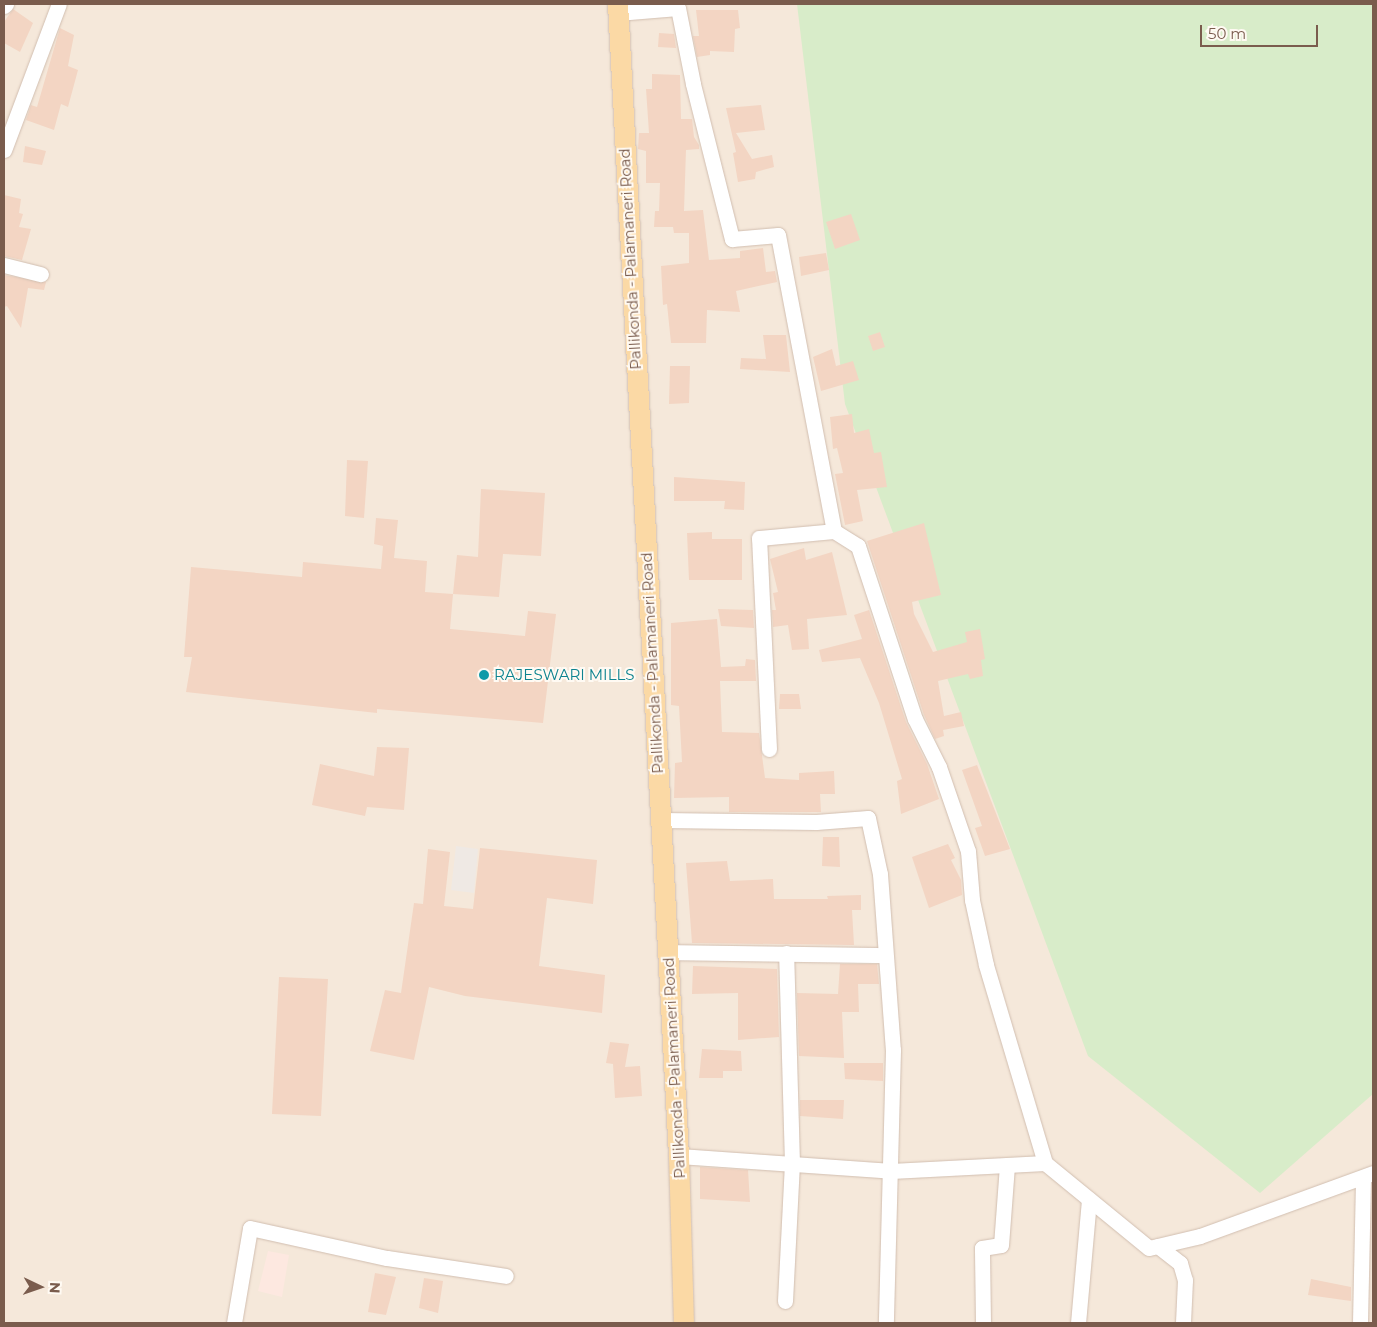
<!DOCTYPE html>
<style>
body{margin:0}
#map{position:relative;width:1377px;height:1327px;overflow:hidden;background:#fdf6ec;font-family:Montserrat,sans-serif}
div>[style]{position:absolute}
.residential>*{inset:0;background:#f5e8da}
.commercial>*{inset:0;background:#fde8e0}
.industrial>*{inset:0;background:#efe9e4}
.green>*{inset:0;background:#d8ecc9}
.building>*{inset:0;background:#f3d5c3}
.roads{filter:drop-shadow(0 0 1px #d1beb0) drop-shadow(0 0 1px #d1beb0)}
.minor>*{height:15px;margin:-7.5px;padding:0 7.5px;transform-origin:7.5px;border-radius:7.5px;background:#fff}
.major>*{height:20px;margin:-10px;padding:0 10px;transform-origin:10px;border-radius:10px;background:#fbd9a5}
.dots>*{width:14px;height:14px;translate:-50% -50%;box-sizing:border-box;border:2px solid #fffaf3;border-radius:50%}
span{translate:-50% -50%;white-space:nowrap;text-align:center;line-height:1.15;-webkit-text-stroke:4px #fffaf3;paint-order:stroke}
.street-label{font-size:15px;color:#7a5c4d}
.culture-label{font-size:15px;color:#0d838f}
.left{translate:0 -50%;text-align:left}
.frame{position:absolute;inset:0;border:5px solid #7a5c4d;pointer-events:none}
.north{position:absolute;left:15px;top:1262px;width:50px;height:50px;-webkit-text-stroke:4px #fffaf3;paint-order:stroke;rotate:93deg;font-size:14px;font-weight:700;line-height:20px;text-align:center;color:#7a5c4d}
.north::after{content:'';display:block;margin:auto;width:18px;height:22px;background:#7a5c4d;clip-path:polygon(50% 0,100% 100%,50% 72%,0 100%)}
.scale{position:absolute;left:1200px;top:25px;width:118px;height:22px;box-sizing:border-box;border:2px solid #7a5c4d;border-top:0;padding-left:6px;font-size:15px;line-height:18px;white-space:nowrap;color:#7a5c4d;-webkit-text-stroke:4px #fffaf3;paint-order:stroke}
</style>
<div id="map">
<div class="residential">
<div style="clip-path:polygon(4px 4px,1373px 4px,1373px 1323px,4px 1323px)"></div>
</div>
<div class="commercial">
<div style="clip-path:polygon(268px 1251px,289px 1255px,282px 1297px,258px 1291px)"></div>
</div>
<div class="industrial">
<div style="clip-path:polygon(456px 846px,478px 849px,474px 893px,451px 890px)"></div>
</div>
<div class="green">
<div style="clip-path:polygon(797px 4px,1373px 4px,1373px 1094px,1260px 1193px,1088px 1056px,845px 404px)"></div>
</div>
<div class="building">
<div style="clip-path:polygon(13px 9px,33px 23px,20px 52px,4px 43px,4px 22px)"></div>
<div style="clip-path:polygon(696px 10px,738px 10px,740px 28px,735px 29px,734px 52px,710px 51px,710px 55px,697px 57px,693px 36px,699px 36px)"></div>
<div style="clip-path:polygon(60px 28px,74px 35px,68px 66px,78px 70px,68px 107px,61px 104px,54px 130px,26px 120px,31px 105px,37px 107px)"></div>
<div style="clip-path:polygon(659px 33px,674px 34px,676px 48px,658px 47px)"></div>
<div style="clip-path:polygon(652px 74px,680px 75px,681px 119px,692px 119px,694px 137px,699px 145px,699px 149px,686px 150px,684px 211px,703px 210px,709px 260px,740px 258px,740px 251px,763px 248px,766px 272px,775px 271px,777px 282px,736px 291px,740px 312px,707px 310px,706px 343px,671px 343px,667px 304px,663px 305px,661px 266px,689px 263px,689px 233px,674px 233px,673px 227px,654px 227px,655px 211px,659px 211px,660px 183px,646px 183px,646px 151px,638px 149px,639px 133px,649px 133px,646px 89px,652px 89px)"></div>
<div style="clip-path:polygon(761px 105px,765px 130px,736px 133px,752px 159px,772px 155px,774px 167px,756px 172px,755px 179px,738px 182px,733px 153px,736px 152px,726px 108px)"></div>
<div style="clip-path:polygon(25px 146px,46px 151px,42px 165px,23px 162px)"></div>
<div style="clip-path:polygon(4px 195px,21px 199px,19px 213px,23px 214px,19px 227px,31px 229px,22px 260px,4px 256px)"></div>
<div style="clip-path:polygon(851px 214px,860px 240px,835px 249px,826px 222px)"></div>
<div style="clip-path:polygon(826px 253px,829px 270px,801px 276px,799px 257px)"></div>
<div style="clip-path:polygon(4px 275px,46px 282px,44px 290px,28px 288px,21px 328px,7px 306px,4px 307px)"></div>
<div style="clip-path:polygon(880px 332px,885px 347px,873px 351px,868px 336px)"></div>
<div style="clip-path:polygon(763px 335px,786px 335px,790px 372px,740px 369px,741px 358px,766px 359px)"></div>
<div style="clip-path:polygon(832px 349px,836px 366px,853px 361px,859px 380px,821px 391px,813px 357px)"></div>
<div style="clip-path:polygon(670px 366px,690px 366px,689px 403px,669px 404px)"></div>
<div style="clip-path:polygon(852px 414px,854px 433px,869px 429px,874px 453px,881px 452px,887px 487px,857px 490px,863px 521px,845px 525px,835px 474px,843px 473px,837px 448px,833px 449px,830px 417px)"></div>
<div style="clip-path:polygon(347px 460px,368px 461px,364px 518px,345px 516px)"></div>
<div style="clip-path:polygon(674px 477px,745px 482px,744px 510px,724px 509px,725px 501px,674px 501px)"></div>
<div style="clip-path:polygon(481px 489px,545px 493px,541px 556px,503px 554px,499px 597px,453px 594px,457px 555px,478px 557px)"></div>
<div style="clip-path:polygon(376px 518px,398px 520px,394px 558px,427px 561px,425px 592px,453px 594px,450px 629px,525px 636px,528px 611px,556px 614px,543px 723px,377px 709px,377px 713px,186px 692px,192px 657px,184px 657px,191px 567px,302px 577px,303px 562px,381px 569px,383px 546px,374px 544px)"></div>
<div style="clip-path:polygon(924px 523px,941px 595px,912px 602px,914px 614px,933px 652px,967px 642px,965px 632px,980px 629px,985px 659px,981px 660px,983px 676px,970px 679px,968px 674px,938px 681px,944px 716px,961px 712px,964px 726px,943px 730px,944px 736px,935px 739px,924px 715px,867px 541px)"></div>
<div style="clip-path:polygon(712px 532px,712px 539px,742px 539px,742px 580px,689px 580px,687px 533px)"></div>
<div style="clip-path:polygon(804px 548px,806px 560px,832px 552px,847px 615px,807px 619px,809px 649px,792px 650px,788px 625px,773px 627px,772px 610px,776px 610px,773px 593px,778px 592px,770px 559px)"></div>
<div style="clip-path:polygon(718px 609px,753px 610px,754px 628px,721px 626px)"></div>
<div style="clip-path:polygon(869px 610px,906px 722px,927px 764px,939px 799px,901px 814px,897px 781px,902px 779px,879px 703px,860px 658px,822px 662px,819px 650px,862px 639px,854px 615px)"></div>
<div style="clip-path:polygon(717px 619px,721px 667px,745px 666px,746px 659px,755px 660px,756px 681px,720px 681px,722px 732px,759px 733px,765px 778px,799px 780px,799px 773px,834px 771px,835px 794px,820px 794px,821px 812px,729px 812px,729px 797px,674px 798px,675px 763px,682px 762px,679px 706px,671px 705px,671px 623px)"></div>
<div style="clip-path:polygon(780px 694px,799px 694px,801px 709px,779px 709px)"></div>
<div style="clip-path:polygon(377px 747px,409px 748px,404px 810px,367px 807px,365px 816px,312px 805px,320px 764px,374px 776px)"></div>
<div style="clip-path:polygon(977px 765px,1010px 849px,985px 856px,975px 828px,982px 826px,962px 770px)"></div>
<div style="clip-path:polygon(823px 837px,839px 837px,840px 867px,822px 866px)"></div>
<div style="clip-path:polygon(948px 844px,955px 858px,951px 860px,961px 880px,962px 895px,929px 908px,912px 857px)"></div>
<div style="clip-path:polygon(480px 848px,597px 860px,593px 904px,547px 898px,539px 966px,605px 975px,602px 1013px,465px 996px,429px 987px,414px 1060px,370px 1051px,385px 990px,401px 993px,414px 903px,423px 904px,428px 849px,450px 852px,444px 906px,473px 909px)"></div>
<div style="clip-path:polygon(727px 861px,730px 881px,773px 879px,774px 899px,828px 899px,827px 896px,861px 895px,861px 910px,852px 910px,854px 945px,692px 943px,686px 863px)"></div>
<div style="clip-path:polygon(840px 964px,877px 964px,879px 984px,858px 984px,859px 1012px,842px 1012px,844px 1058px,799px 1056px,797px 993px,838px 994px)"></div>
<div style="clip-path:polygon(693px 966px,777px 969px,779px 1037px,738px 1040px,738px 993px,692px 994px)"></div>
<div style="clip-path:polygon(279px 977px,328px 979px,321px 1116px,272px 1114px)"></div>
<div style="clip-path:polygon(610px 1042px,629px 1044px,625px 1067px,640px 1066px,642px 1096px,615px 1098px,613px 1064px,606px 1063px)"></div>
<div style="clip-path:polygon(702px 1049px,741px 1051px,742px 1071px,723px 1071px,723px 1078px,699px 1078px)"></div>
<div style="clip-path:polygon(844px 1063px,883px 1063px,883px 1081px,845px 1079px)"></div>
<div style="clip-path:polygon(800px 1100px,844px 1100px,843px 1119px,800px 1116px)"></div>
<div style="clip-path:polygon(700px 1167px,748px 1170px,750px 1202px,700px 1199px)"></div>
<div style="clip-path:polygon(375px 1273px,396px 1277px,386px 1315px,368px 1312px)"></div>
<div style="clip-path:polygon(424px 1278px,443px 1281px,438px 1313px,419px 1308px)"></div>
<div style="clip-path:polygon(1311px 1279px,1351px 1287px,1351px 1301px,1308px 1295px)"></div>
</div>
<div class="roads">
<div class="minor">
<div style="left:4px;top:6px;width:3px;rotate:-45deg"></div>
<div style="left:617px;top:13px;width:61px;rotate:-4.7deg"></div>
<div style="left:678px;top:8px;width:77px;rotate:78.8deg"></div>
<div style="left:693px;top:84px;width:160px;rotate:75.9deg"></div>
<div style="left:732px;top:239px;width:46px;rotate:-5deg"></div>
<div style="left:778px;top:235px;width:301px;rotate:79.3deg"></div>
<div style="left:834px;top:531px;width:28px;rotate:32deg"></div>
<div style="left:858px;top:546px;width:182px;rotate:71.8deg"></div>
<div style="left:915px;top:719px;width:54px;rotate:63.4deg"></div>
<div style="left:939px;top:767px;width:89px;rotate:71deg"></div>
<div style="left:968px;top:851px;width:49px;rotate:85.3deg"></div>
<div style="left:972px;top:900px;width:66px;rotate:77.8deg"></div>
<div style="left:986px;top:965px;width:207px;rotate:73.4deg"></div>
<div style="left:1045px;top:1163px;width:134px;rotate:39.3deg"></div>
<div style="left:1149px;top:1248px;width:52px;rotate:-13.2deg"></div>
<div style="left:1200px;top:1236px;width:184px;rotate:-20deg"></div>
<div style="left:4px;top:150px;width:156px;rotate:-69.4deg"></div>
<div style="left:4px;top:265px;width:38px;rotate:14deg"></div>
<div style="left:769px;top:749px;width:211px;rotate:-92.7deg"></div>
<div style="left:759px;top:538px;width:75px;rotate:-5.3deg"></div>
<div style="left:661px;top:820px;width:155px;rotate:0.7deg"></div>
<div style="left:816px;top:822px;width:52px;rotate:-4.4deg"></div>
<div style="left:868px;top:818px;width:57px;rotate:77.9deg"></div>
<div style="left:880px;top:874px;width:176px;rotate:85.8deg"></div>
<div style="left:893px;top:1050px;width:273px;rotate:91.5deg"></div>
<div style="left:668px;top:952px;width:217px;rotate:0.8deg"></div>
<div style="left:679px;top:1156px;width:213px;rotate:4deg"></div>
<div style="left:891px;top:1171px;width:154px;rotate:-3deg"></div>
<div style="left:1158px;top:1246px;width:28px;rotate:38deg"></div>
<div style="left:1180px;top:1263px;width:18px;rotate:74deg"></div>
<div style="left:1185px;top:1280px;width:43px;rotate:92.7deg"></div>
<div style="left:785px;top:1301px;width:137px;rotate:-87.1deg"></div>
<div style="left:792px;top:1164px;width:211px;rotate:-91.6deg"></div>
<div style="left:234px;top:1323px;width:96px;rotate:-80.4deg"></div>
<div style="left:250px;top:1228px;width:140px;rotate:12.4deg"></div>
<div style="left:387px;top:1258px;width:120px;rotate:8.6deg"></div>
<div style="left:983px;top:1323px;width:75px;rotate:-90.8deg"></div>
<div style="left:982px;top:1248px;width:19px;rotate:-9deg"></div>
<div style="left:1001px;top:1245px;width:80px;rotate:-85.7deg"></div>
<div style="left:1078px;top:1323px;width:124px;rotate:-84.9deg"></div>
<div style="left:1360px;top:1323px;width:145px;rotate:-88.8deg"></div>
</div>
<div class="major">
<div style="left:618px;top:4px;width:1154px;rotate:86.97deg"></div>
<div style="left:679px;top:1156px;width:167px;rotate:88.3deg"></div>
</div>
</div>
<div class="dots">
<div style="left:484px;top:675px;background:#0f9aa8"></div>
</div>
<div class="street-label">
<span style="left:630px;top:259px;rotate:-93deg">Pallikonda - Palamaneri Road</span>
<span style="left:652px;top:663px;rotate:-93deg">Pallikonda - Palamaneri Road</span>
<span style="left:674px;top:1068px;rotate:-93deg">Pallikonda - Palamaneri Road</span>
</div>
<div class="culture-label">
<span class="left" style="left:494px;top:675px">RAJESWARI MILLS</span>
</div>
<div class="frame"></div>
<div class="north">N</div>
<div class="scale">50 m</div>
</div>
